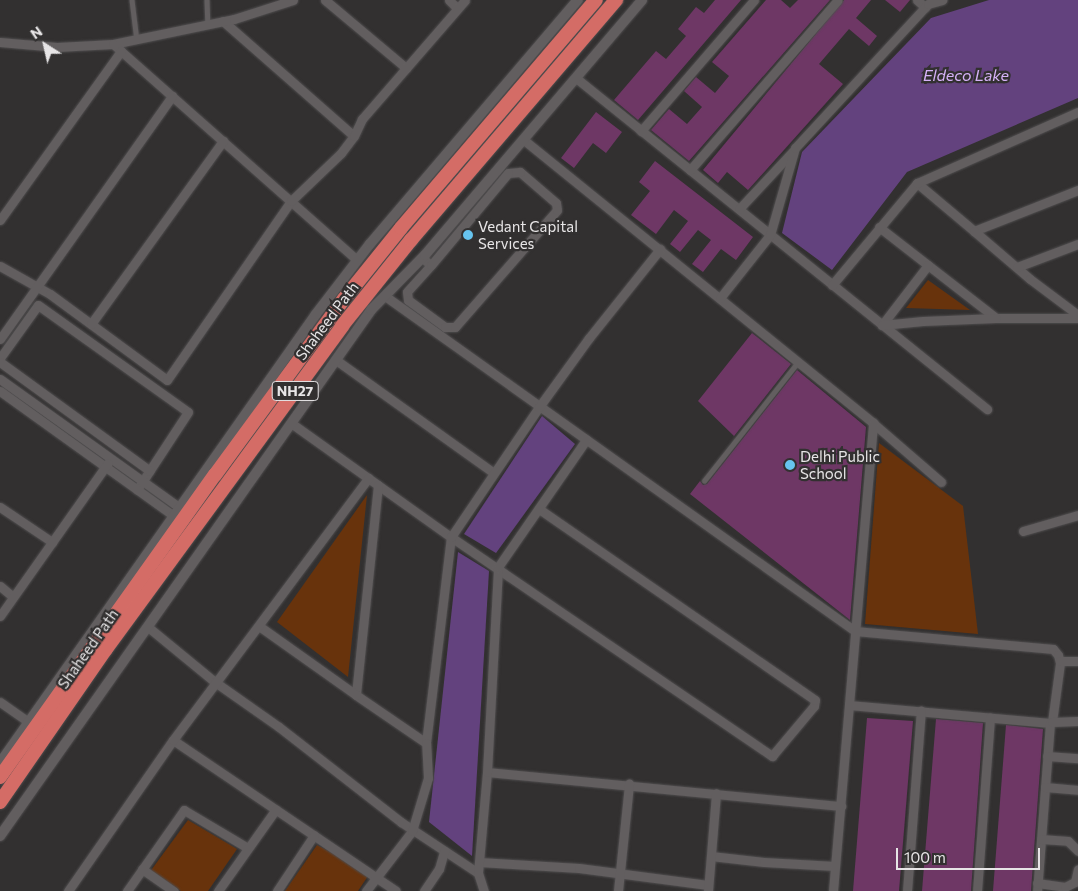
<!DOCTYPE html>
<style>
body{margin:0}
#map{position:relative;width:1078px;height:891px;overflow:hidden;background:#323030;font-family:Commissioner,sans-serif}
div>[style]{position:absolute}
.green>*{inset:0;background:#68330c}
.water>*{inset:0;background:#63427e}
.building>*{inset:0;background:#6e3765}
.roads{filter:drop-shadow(0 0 1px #4f4d4e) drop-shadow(0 0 1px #4f4d4e)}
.service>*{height:4.5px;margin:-2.25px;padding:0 2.25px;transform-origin:2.25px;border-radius:2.25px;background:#625e5f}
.minor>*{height:9px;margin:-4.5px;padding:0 4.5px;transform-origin:4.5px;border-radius:4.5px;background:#625e5f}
.tertiary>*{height:10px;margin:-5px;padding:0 5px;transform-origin:5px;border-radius:5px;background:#625e5f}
.trunk>*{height:14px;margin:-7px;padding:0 7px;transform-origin:7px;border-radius:7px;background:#d46c66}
.dots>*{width:14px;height:14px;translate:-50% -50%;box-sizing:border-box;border:2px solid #323030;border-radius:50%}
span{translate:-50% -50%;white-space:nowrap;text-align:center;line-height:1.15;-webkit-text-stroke:4.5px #323030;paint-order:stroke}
.shield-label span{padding:1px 4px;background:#323030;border:1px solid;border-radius:4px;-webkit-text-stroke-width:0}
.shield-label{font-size:14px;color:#e7e5e6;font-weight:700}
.poi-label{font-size:15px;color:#e7e5e6}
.left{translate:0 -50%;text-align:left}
.street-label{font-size:15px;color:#e7e5e6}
.water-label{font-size:16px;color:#d6b2f8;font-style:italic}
.north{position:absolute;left:20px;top:20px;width:50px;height:50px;-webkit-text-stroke:4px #323030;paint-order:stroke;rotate:325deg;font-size:14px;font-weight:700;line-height:20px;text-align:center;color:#e7e5e6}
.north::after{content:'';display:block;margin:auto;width:18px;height:22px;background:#e7e5e6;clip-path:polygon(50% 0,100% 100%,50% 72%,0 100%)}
.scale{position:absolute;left:896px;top:848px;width:144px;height:22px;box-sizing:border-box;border:2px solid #e7e5e6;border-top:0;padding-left:6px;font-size:15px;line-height:18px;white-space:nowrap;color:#e7e5e6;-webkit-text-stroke:4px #323030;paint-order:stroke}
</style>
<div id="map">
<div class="green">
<div style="clip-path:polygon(928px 280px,970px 310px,906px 308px)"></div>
<div style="clip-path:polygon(879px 443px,963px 506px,978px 634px,865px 624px)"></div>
<div style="clip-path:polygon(367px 495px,348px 677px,277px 622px)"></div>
<div style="clip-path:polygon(188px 820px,237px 849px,208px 891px,181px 891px,149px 873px)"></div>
<div style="clip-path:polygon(317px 845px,370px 873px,358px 891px,285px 891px)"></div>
</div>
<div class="water">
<div style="clip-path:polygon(989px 0,1078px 0,1078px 98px,907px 172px,832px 270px,782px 233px,802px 152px,931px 18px)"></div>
<div style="clip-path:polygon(542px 416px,575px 444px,496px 553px,464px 534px)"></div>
<div style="clip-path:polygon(458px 552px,489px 571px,472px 856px,429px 822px)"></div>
</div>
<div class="building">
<div style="clip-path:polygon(715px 0,741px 0,638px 120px,614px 100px,656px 51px,666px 59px,686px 36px,678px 29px,696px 7px,704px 13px)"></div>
<div style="clip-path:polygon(766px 0,781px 0,790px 8px,798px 0,830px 0,689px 161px,651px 130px,669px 109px,687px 124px,702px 107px,684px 91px,696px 77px,715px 93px,729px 76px,712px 62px)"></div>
<div style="clip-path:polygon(844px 0,871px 0,856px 18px,877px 36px,869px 46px,849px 29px,819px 64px,843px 84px,748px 190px,727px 172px,718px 183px,703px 170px)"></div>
<div style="clip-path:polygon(885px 0,910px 0,900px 12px)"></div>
<div style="clip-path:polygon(596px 112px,622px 132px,606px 153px,593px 143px,574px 168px,561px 158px)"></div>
<div style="clip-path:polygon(655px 161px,753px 237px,736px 260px,721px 249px,703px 272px,692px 264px,711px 240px,698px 230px,680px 252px,670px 244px,688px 221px,674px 210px,656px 234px,631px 215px,650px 191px,639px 182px)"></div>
<div style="clip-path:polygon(752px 333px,791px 364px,727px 445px,734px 436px,698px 401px)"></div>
<div style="clip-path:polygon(797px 370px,866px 427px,850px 620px,690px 494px,700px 481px,703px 485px,707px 484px)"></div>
<div style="clip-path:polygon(867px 718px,913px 721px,899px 891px,853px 891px)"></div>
<div style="clip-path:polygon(936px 719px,983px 723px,971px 891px,922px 891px)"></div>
<div style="clip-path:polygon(1006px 725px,1043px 729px,1031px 891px,993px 891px)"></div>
</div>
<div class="roads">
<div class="service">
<div style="left:132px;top:0;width:39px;rotate:83deg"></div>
<div style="left:207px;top:0;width:24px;rotate:88deg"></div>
<div style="left:704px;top:481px;width:152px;rotate:-51.7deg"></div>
</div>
<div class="minor">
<div style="left:325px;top:0;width:106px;rotate:40deg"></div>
<div style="left:449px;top:0;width:11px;rotate:45deg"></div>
<div style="left:917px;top:0;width:11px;rotate:41deg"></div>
<div style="left:223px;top:21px;width:174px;rotate:41.3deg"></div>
<div style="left:0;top:42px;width:57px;rotate:5deg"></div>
<div style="left:57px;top:47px;width:56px;rotate:-3.1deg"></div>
<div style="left:113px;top:44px;width:124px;rotate:-11.7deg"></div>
<div style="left:234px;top:19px;width:62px;rotate:-17.9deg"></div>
<div style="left:113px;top:44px;width:326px;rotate:41.5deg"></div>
<div style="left:576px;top:78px;width:528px;rotate:38.85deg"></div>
<div style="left:641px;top:131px;width:173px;rotate:-49.2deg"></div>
<div style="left:524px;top:140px;width:449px;rotate:39deg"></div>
<div style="left:873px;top:423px;width:90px;rotate:40.9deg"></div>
<div style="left:690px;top:170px;width:225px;rotate:-49deg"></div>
<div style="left:917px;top:183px;width:75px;rotate:40.1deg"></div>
<div style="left:974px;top:231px;width:112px;rotate:-21.5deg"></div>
<div style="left:739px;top:209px;width:79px;rotate:-47deg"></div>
<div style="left:0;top:220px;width:208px;rotate:-54.4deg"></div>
<div style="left:879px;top:227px;width:148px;rotate:37.9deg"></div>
<div style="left:996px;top:318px;width:82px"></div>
<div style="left:974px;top:231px;width:74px;rotate:40.6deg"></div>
<div style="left:1030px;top:279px;width:60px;rotate:36.9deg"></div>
<div style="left:422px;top:258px;width:11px;rotate:38deg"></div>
<div style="left:431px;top:265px;width:36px;rotate:132deg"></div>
<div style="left:407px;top:292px;width:8px;rotate:83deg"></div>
<div style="left:408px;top:300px;width:46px;rotate:36.1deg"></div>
<div style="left:445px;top:327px;width:10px"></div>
<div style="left:455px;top:327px;width:155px;rotate:-48.9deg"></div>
<div style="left:557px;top:210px;width:7px;rotate:-98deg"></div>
<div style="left:556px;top:203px;width:48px;rotate:-139.3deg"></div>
<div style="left:520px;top:172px;width:12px;rotate:175deg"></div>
<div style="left:508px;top:173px;width:120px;rotate:129.9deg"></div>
<div style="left:928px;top:265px;width:76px;rotate:127.5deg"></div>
<div style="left:882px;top:325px;width:41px;rotate:-5.6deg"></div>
<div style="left:923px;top:321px;width:73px;rotate:-2.4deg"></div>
<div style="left:0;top:266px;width:57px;rotate:29.2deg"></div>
<div style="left:50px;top:294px;width:145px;rotate:36.3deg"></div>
<div style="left:167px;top:380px;width:218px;rotate:-55.3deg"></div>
<div style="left:291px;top:201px;width:69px;rotate:-43.8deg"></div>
<div style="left:341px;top:153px;width:21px;rotate:-53deg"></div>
<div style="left:354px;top:136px;width:19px;rotate:-65deg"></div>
<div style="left:362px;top:119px;width:157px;rotate:-49.1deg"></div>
<div style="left:1017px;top:267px;width:65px;rotate:-20.7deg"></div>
<div style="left:832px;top:285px;width:133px;rotate:-50.2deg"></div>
<div style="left:917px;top:183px;width:176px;rotate:-23.8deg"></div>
<div style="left:385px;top:296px;width:577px;rotate:35.48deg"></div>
<div style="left:855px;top:631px;width:199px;rotate:5.2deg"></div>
<div style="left:1053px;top:649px;width:8px;rotate:50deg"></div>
<div style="left:1058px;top:655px;width:8px;rotate:76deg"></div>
<div style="left:1060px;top:663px;width:60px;rotate:97.7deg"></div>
<div style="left:1052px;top:722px;width:2px;rotate:153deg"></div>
<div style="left:720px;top:298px;width:80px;rotate:-51.6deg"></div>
<div style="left:770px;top:235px;width:91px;rotate:-74deg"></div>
<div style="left:795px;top:148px;width:196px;rotate:-47.3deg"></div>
<div style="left:928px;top:4px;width:15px;rotate:-16deg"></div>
<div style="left:91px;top:324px;width:226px;rotate:-54.2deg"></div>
<div style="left:0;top:339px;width:298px;rotate:-54.7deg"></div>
<div style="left:0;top:358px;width:65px;rotate:-54.4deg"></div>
<div style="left:38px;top:305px;width:184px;rotate:35.5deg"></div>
<div style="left:188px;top:412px;width:93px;rotate:123.2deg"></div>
<div style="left:336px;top:360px;width:194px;rotate:35.6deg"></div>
<div style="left:0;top:362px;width:185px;rotate:36deg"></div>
<div style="left:0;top:379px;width:221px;rotate:35.6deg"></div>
<div style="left:0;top:391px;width:214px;rotate:35.7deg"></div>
<div style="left:291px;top:423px;width:196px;rotate:35.5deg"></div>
<div style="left:451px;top:537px;width:389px;rotate:34.3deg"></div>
<div style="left:772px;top:756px;width:65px;rotate:-50deg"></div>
<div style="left:814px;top:706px;width:6px;rotate:-81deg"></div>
<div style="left:815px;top:700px;width:336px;rotate:-145.3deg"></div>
<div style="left:378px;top:485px;width:211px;rotate:96deg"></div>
<div style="left:356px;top:695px;width:85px;rotate:34.4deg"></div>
<div style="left:426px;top:743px;width:208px;rotate:-83.1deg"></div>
<div style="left:451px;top:537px;width:157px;rotate:-55.9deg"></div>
<div style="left:539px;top:407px;width:85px;rotate:-54.1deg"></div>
<div style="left:589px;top:338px;width:114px;rotate:-51.4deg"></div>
<div style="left:0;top:507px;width:63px;rotate:33.9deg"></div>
<div style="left:1023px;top:531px;width:57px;rotate:-16.2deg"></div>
<div style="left:0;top:586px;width:17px;rotate:40deg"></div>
<div style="left:0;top:616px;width:187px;rotate:-54.8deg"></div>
<div style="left:259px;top:626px;width:119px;rotate:35.4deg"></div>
<div style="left:148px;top:627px;width:87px;rotate:39.4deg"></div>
<div style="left:215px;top:682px;width:78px;rotate:35.1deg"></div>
<div style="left:279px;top:727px;width:155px;rotate:37.9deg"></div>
<div style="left:401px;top:822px;width:92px;rotate:33.5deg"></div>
<div style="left:478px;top:873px;width:19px;rotate:72deg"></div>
<div style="left:1060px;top:661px;width:18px"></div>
<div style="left:0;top:702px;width:35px;rotate:35deg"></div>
<div style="left:849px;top:705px;width:202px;rotate:5.1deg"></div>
<div style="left:1050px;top:723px;width:169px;rotate:94.4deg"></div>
<div style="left:1052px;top:722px;width:26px;rotate:-2deg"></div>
<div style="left:173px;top:740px;width:269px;rotate:34.1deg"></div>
<div style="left:1047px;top:756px;width:31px;rotate:4deg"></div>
<div style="left:487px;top:772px;width:356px;rotate:5.5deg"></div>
<div style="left:1045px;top:787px;width:33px;rotate:5deg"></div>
<div style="left:1041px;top:839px;width:27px;rotate:4deg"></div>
<div style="left:1068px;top:841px;width:14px;rotate:45deg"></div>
<div style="left:711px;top:856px;width:53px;rotate:6.5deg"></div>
<div style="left:764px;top:862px;width:71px;rotate:3.2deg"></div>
<div style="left:479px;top:862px;width:100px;rotate:3.4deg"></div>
<div style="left:579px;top:868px;width:130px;rotate:7.5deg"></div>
<div style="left:142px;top:869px;width:39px;rotate:35deg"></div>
<div style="left:478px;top:873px;width:101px;rotate:-84.9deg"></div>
<div style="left:487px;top:772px;width:205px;rotate:-86.9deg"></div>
<div style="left:498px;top:567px;width:155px;rotate:-55.3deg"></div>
<div style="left:1037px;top:883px;width:28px;rotate:8deg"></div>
<div style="left:1065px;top:887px;width:11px;rotate:-27deg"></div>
<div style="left:1075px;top:882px;width:13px;rotate:-77deg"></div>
<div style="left:68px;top:891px;width:184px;rotate:-55.2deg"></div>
<div style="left:173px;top:740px;width:327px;rotate:-53.3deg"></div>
<div style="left:127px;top:891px;width:99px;rotate:-54.9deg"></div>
<div style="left:184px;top:810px;width:74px;rotate:30.7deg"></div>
<div style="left:218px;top:891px;width:100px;rotate:-54.7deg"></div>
<div style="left:277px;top:891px;width:67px;rotate:-56.5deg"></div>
<div style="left:366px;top:891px;width:76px;rotate:-52.5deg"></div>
<div style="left:412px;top:831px;width:55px;rotate:-73.2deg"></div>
<div style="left:428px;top:778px;width:35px;rotate:-93deg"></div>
<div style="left:424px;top:891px;width:27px;rotate:-56deg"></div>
<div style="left:439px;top:869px;width:19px;rotate:-74deg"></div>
<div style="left:618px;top:891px;width:108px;rotate:-84.1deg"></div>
<div style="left:708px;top:891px;width:98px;rotate:-85.3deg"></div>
<div style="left:833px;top:891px;width:470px;rotate:-85.1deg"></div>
<div style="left:907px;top:891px;width:181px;rotate:-85.6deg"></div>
<div style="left:977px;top:891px;width:174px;rotate:-85.7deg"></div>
</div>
<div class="tertiary">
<div style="left:0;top:763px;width:549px;rotate:-54.86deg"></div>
<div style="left:316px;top:314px;width:88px;rotate:-52.4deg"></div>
<div style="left:370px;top:244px;width:321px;rotate:-49.6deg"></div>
<div style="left:0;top:836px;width:644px;rotate:-54.8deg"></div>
<div style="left:371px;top:310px;width:77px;rotate:-45.5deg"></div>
<div style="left:425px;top:255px;width:335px;rotate:-49.6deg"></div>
</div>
<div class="trunk">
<div style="left:0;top:777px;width:371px;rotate:-54.6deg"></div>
<div style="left:215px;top:475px;width:218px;rotate:-53.8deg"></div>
<div style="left:344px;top:299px;width:91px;rotate:-51.2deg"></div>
<div style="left:401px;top:228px;width:300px;rotate:-49.5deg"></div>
<div style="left:0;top:802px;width:186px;rotate:-55.3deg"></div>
<div style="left:106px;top:649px;width:400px;rotate:-53.8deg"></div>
<div style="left:342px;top:326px;width:110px;rotate:-51.3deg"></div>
<div style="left:411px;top:240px;width:316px;rotate:-49.5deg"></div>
</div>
</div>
<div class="dots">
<div style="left:468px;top:235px;background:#67c4ef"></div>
<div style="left:790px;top:465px;background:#67c4ef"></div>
</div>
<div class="shield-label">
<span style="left:295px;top:391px">NH27</span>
</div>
<div class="poi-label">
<span class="left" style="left:478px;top:235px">Vedant Capital<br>Services</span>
<span class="left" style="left:800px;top:465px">Delhi Public<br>School</span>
</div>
<div class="street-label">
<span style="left:327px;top:321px;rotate:-53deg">Shaheed Path</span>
<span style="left:88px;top:649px;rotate:-55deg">Shaheed Path</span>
</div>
<div class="water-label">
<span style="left:966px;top:75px">Eldeco Lake</span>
</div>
<div class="north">N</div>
<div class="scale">100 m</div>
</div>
